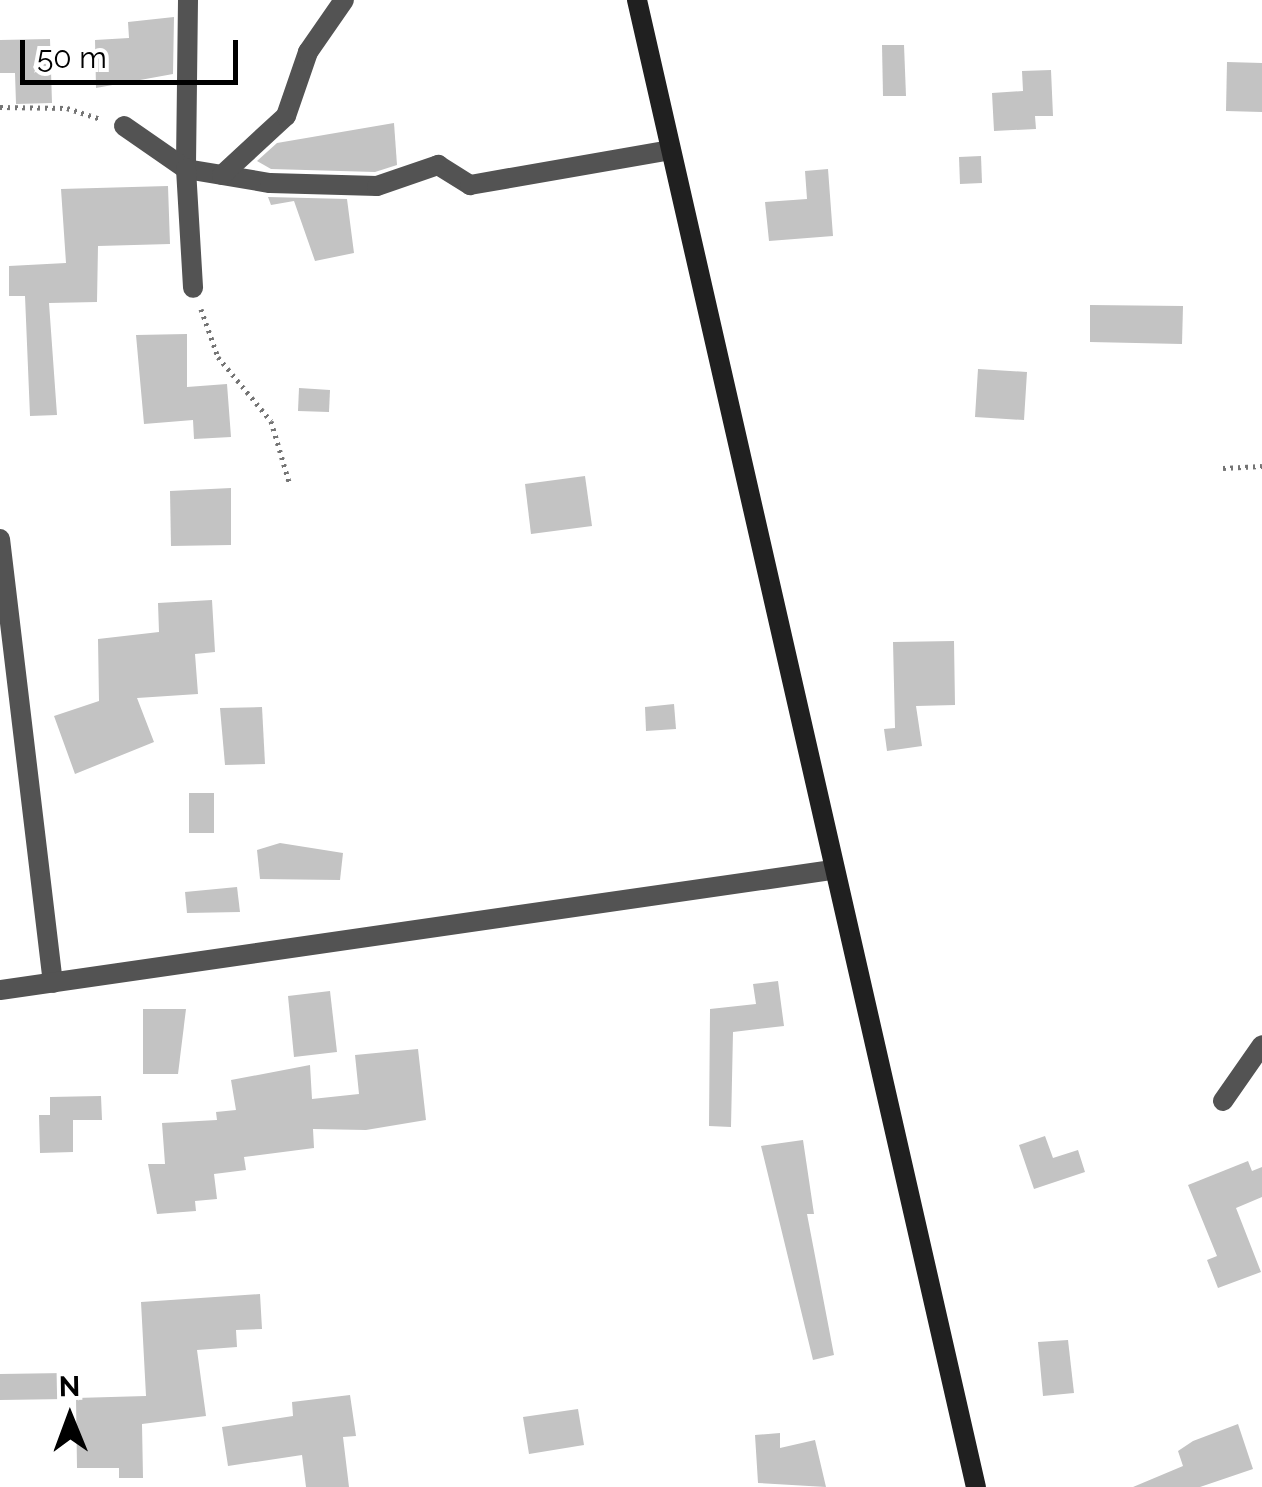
<!DOCTYPE html>
<style>
body{margin:0}
#map{position:relative;width:1262px;height:1487px;overflow:hidden;background:#fff;font-family:Raleway,sans-serif}
div>[style]{position:absolute}
.building>*{inset:0;background:#c3c3c3}
.path>*{height:5px;margin-top:-2.5px;transform-origin:0;background:repeating-linear-gradient(90deg,#757575 0 2.5px,transparent 0 7.5px)}
.minor>*{height:20px;margin:-10px;padding:0 10px;transform-origin:10px;border-radius:10px;background:#535353}
.secondary>*{height:20px;margin:-10px;padding:0 10px;transform-origin:10px;border-radius:10px;background:#202020}
span{translate:-50% -50%;white-space:nowrap;text-align:center;line-height:1.15;-webkit-text-stroke:8px #fff;paint-order:stroke}
.north{position:absolute;left:20px;top:1367px;width:100px;height:100px;-webkit-text-stroke:8px #fff;paint-order:stroke;rotate:359deg;font-size:28px;font-weight:700;line-height:40px;text-align:center;color:#000}
.north::after{content:'';display:block;margin:auto;width:35px;height:45px;background:#000;clip-path:polygon(50% 0,100% 100%,50% 72%,0 100%)}
.scale{position:absolute;left:20px;top:40px;width:218px;height:45px;box-sizing:border-box;border:5px solid #000;border-top:0;padding-left:12px;font-size:30px;line-height:35px;white-space:nowrap;color:#000;-webkit-text-stroke:8px #fff;paint-order:stroke}
</style>
<div id="map">
<div class="building">
<div style="clip-path:polygon(174px 17px,173px 74px,96px 88px,95px 40px,129px 38px,128px 22px)"></div>
<div style="clip-path:polygon(50px 39px,52px 103px,16px 104px,15px 73px,0 73px,0 40px)"></div>
<div style="clip-path:polygon(882px 45px,904px 45px,906px 96px,883px 96px)"></div>
<div style="clip-path:polygon(1227px 62px,1262px 63px,1262px 112px,1226px 111px)"></div>
<div style="clip-path:polygon(1051px 70px,1053px 116px,1035px 116px,1036px 129px,994px 131px,992px 93px,1023px 91px,1022px 71px)"></div>
<div style="clip-path:polygon(394px 123px,397px 165px,375px 172px,271px 169px,257px 161px,277px 143px)"></div>
<div style="clip-path:polygon(981px 156px,982px 183px,960px 184px,959px 157px)"></div>
<div style="clip-path:polygon(828px 169px,833px 236px,769px 241px,765px 202px,807px 199px,805px 171px)"></div>
<div style="clip-path:polygon(168px 186px,170px 244px,98px 246px,97px 302px,49px 303px,57px 415px,30px 416px,25px 296px,9px 296px,9px 266px,66px 263px,61px 189px)"></div>
<div style="clip-path:polygon(268px 197px,347px 199px,354px 253px,315px 261px,294px 201px,271px 205px)"></div>
<div style="clip-path:polygon(1090px 305px,1183px 306px,1182px 344px,1090px 342px)"></div>
<div style="clip-path:polygon(187px 334px,187px 387px,227px 384px,231px 437px,194px 439px,193px 420px,144px 424px,136px 335px)"></div>
<div style="clip-path:polygon(978px 369px,1027px 372px,1024px 420px,975px 417px)"></div>
<div style="clip-path:polygon(299px 388px,330px 390px,329px 412px,298px 411px)"></div>
<div style="clip-path:polygon(585px 476px,592px 526px,531px 534px,525px 484px)"></div>
<div style="clip-path:polygon(231px 488px,231px 545px,171px 546px,170px 491px)"></div>
<div style="clip-path:polygon(212px 600px,215px 652px,195px 654px,198px 694px,137px 698px,154px 742px,75px 774px,54px 716px,99px 701px,98px 639px,159px 632px,158px 603px)"></div>
<div style="clip-path:polygon(954px 641px,955px 705px,916px 706px,922px 746px,887px 751px,884px 729px,895px 728px,893px 642px)"></div>
<div style="clip-path:polygon(674px 704px,676px 729px,646px 731px,645px 707px)"></div>
<div style="clip-path:polygon(262px 707px,265px 764px,225px 765px,220px 708px)"></div>
<div style="clip-path:polygon(189px 793px,214px 793px,214px 833px,189px 833px)"></div>
<div style="clip-path:polygon(280px 843px,343px 853px,340px 880px,260px 879px,257px 850px)"></div>
<div style="clip-path:polygon(237px 887px,240px 912px,187px 913px,185px 892px)"></div>
<div style="clip-path:polygon(778px 981px,784px 1026px,733px 1032px,731px 1127px,709px 1126px,710px 1009px,756px 1004px,753px 984px)"></div>
<div style="clip-path:polygon(330px 991px,337px 1052px,294px 1057px,288px 996px)"></div>
<div style="clip-path:polygon(143px 1009px,186px 1009px,178px 1074px,143px 1074px)"></div>
<div style="clip-path:polygon(418px 1049px,426px 1120px,366px 1130px,313px 1129px,314px 1148px,244px 1157px,246px 1170px,214px 1174px,217px 1199px,195px 1201px,196px 1211px,157px 1214px,148px 1164px,165px 1164px,162px 1123px,217px 1120px,216px 1112px,236px 1110px,231px 1080px,310px 1065px,312px 1099px,359px 1094px,355px 1055px)"></div>
<div style="clip-path:polygon(101px 1096px,102px 1120px,73px 1120px,73px 1152px,40px 1153px,39px 1115px,50px 1115px,50px 1097px)"></div>
<div style="clip-path:polygon(1045px 1136px,1053px 1158px,1078px 1150px,1085px 1172px,1034px 1189px,1019px 1145px)"></div>
<div style="clip-path:polygon(803px 1140px,814px 1214px,807px 1214px,834px 1355px,813px 1360px,761px 1146px)"></div>
<div style="clip-path:polygon(1248px 1161px,1252px 1171px,1262px 1167px,1262px 1197px,1236px 1208px,1261px 1272px,1218px 1288px,1207px 1260px,1217px 1256px,1188px 1185px)"></div>
<div style="clip-path:polygon(260px 1294px,262px 1329px,236px 1330px,237px 1347px,197px 1350px,206px 1416px,142px 1424px,143px 1478px,119px 1478px,119px 1468px,77px 1468px,76px 1398px,146px 1396px,141px 1302px)"></div>
<div style="clip-path:polygon(1068px 1340px,1074px 1393px,1043px 1396px,1038px 1342px)"></div>
<div style="clip-path:polygon(65px 1373px,66px 1399px,0 1400px,0 1374px)"></div>
<div style="clip-path:polygon(350px 1395px,356px 1436px,343px 1437px,349px 1487px,306px 1487px,302px 1455px,228px 1466px,222px 1427px,293px 1416px,292px 1402px)"></div>
<div style="clip-path:polygon(578px 1409px,584px 1445px,529px 1454px,523px 1417px)"></div>
<div style="clip-path:polygon(1238px 1424px,1253px 1469px,1200px 1487px,1133px 1487px,1183px 1466px,1178px 1451px,1193px 1441px)"></div>
<div style="clip-path:polygon(780px 1433px,780px 1448px,815px 1440px,826px 1487px,758px 1483px,755px 1435px)"></div>
</div>
<div class="path">
<div style="left:0;top:107px;width:67px;rotate:0.9deg"></div>
<div style="left:67px;top:108px;width:35px;rotate:18deg"></div>
<div style="left:201px;top:309px;width:51px;rotate:70.5deg"></div>
<div style="left:218px;top:357px;width:83px;rotate:50.4deg"></div>
<div style="left:271px;top:421px;width:67px;rotate:73.5deg"></div>
<div style="left:1223px;top:468px;width:39px;rotate:-3deg"></div>
</div>
<div class="minor">
<div style="left:188px;top:0;width:169px;rotate:90.7deg"></div>
<div style="left:186px;top:169px;width:85px;rotate:9.5deg"></div>
<div style="left:270px;top:183px;width:107px;rotate:1.6deg"></div>
<div style="left:377px;top:186px;width:65px;rotate:-19deg"></div>
<div style="left:438px;top:165px;width:38px;rotate:32deg"></div>
<div style="left:470px;top:185px;width:203px;rotate:-9.9deg"></div>
<div style="left:124px;top:126px;width:75px;rotate:34.7deg"></div>
<div style="left:186px;top:169px;width:119px;rotate:86.6deg"></div>
<div style="left:222px;top:175px;width:87px;rotate:-42.7deg"></div>
<div style="left:286px;top:116px;width:68px;rotate:-71deg"></div>
<div style="left:308px;top:52px;width:63px;rotate:-55.3deg"></div>
<div style="left:0;top:539px;width:447px;rotate:83.2deg"></div>
<div style="left:0;top:990px;width:841px;rotate:-8.21deg"></div>
<div style="left:1223px;top:1101px;width:68px;rotate:-55.1deg"></div>
</div>
<div class="secondary">
<div style="left:637px;top:0;width:1525px;rotate:77.16deg"></div>
</div>
<div class="north">N</div>
<div class="scale">50 m</div>
</div>
